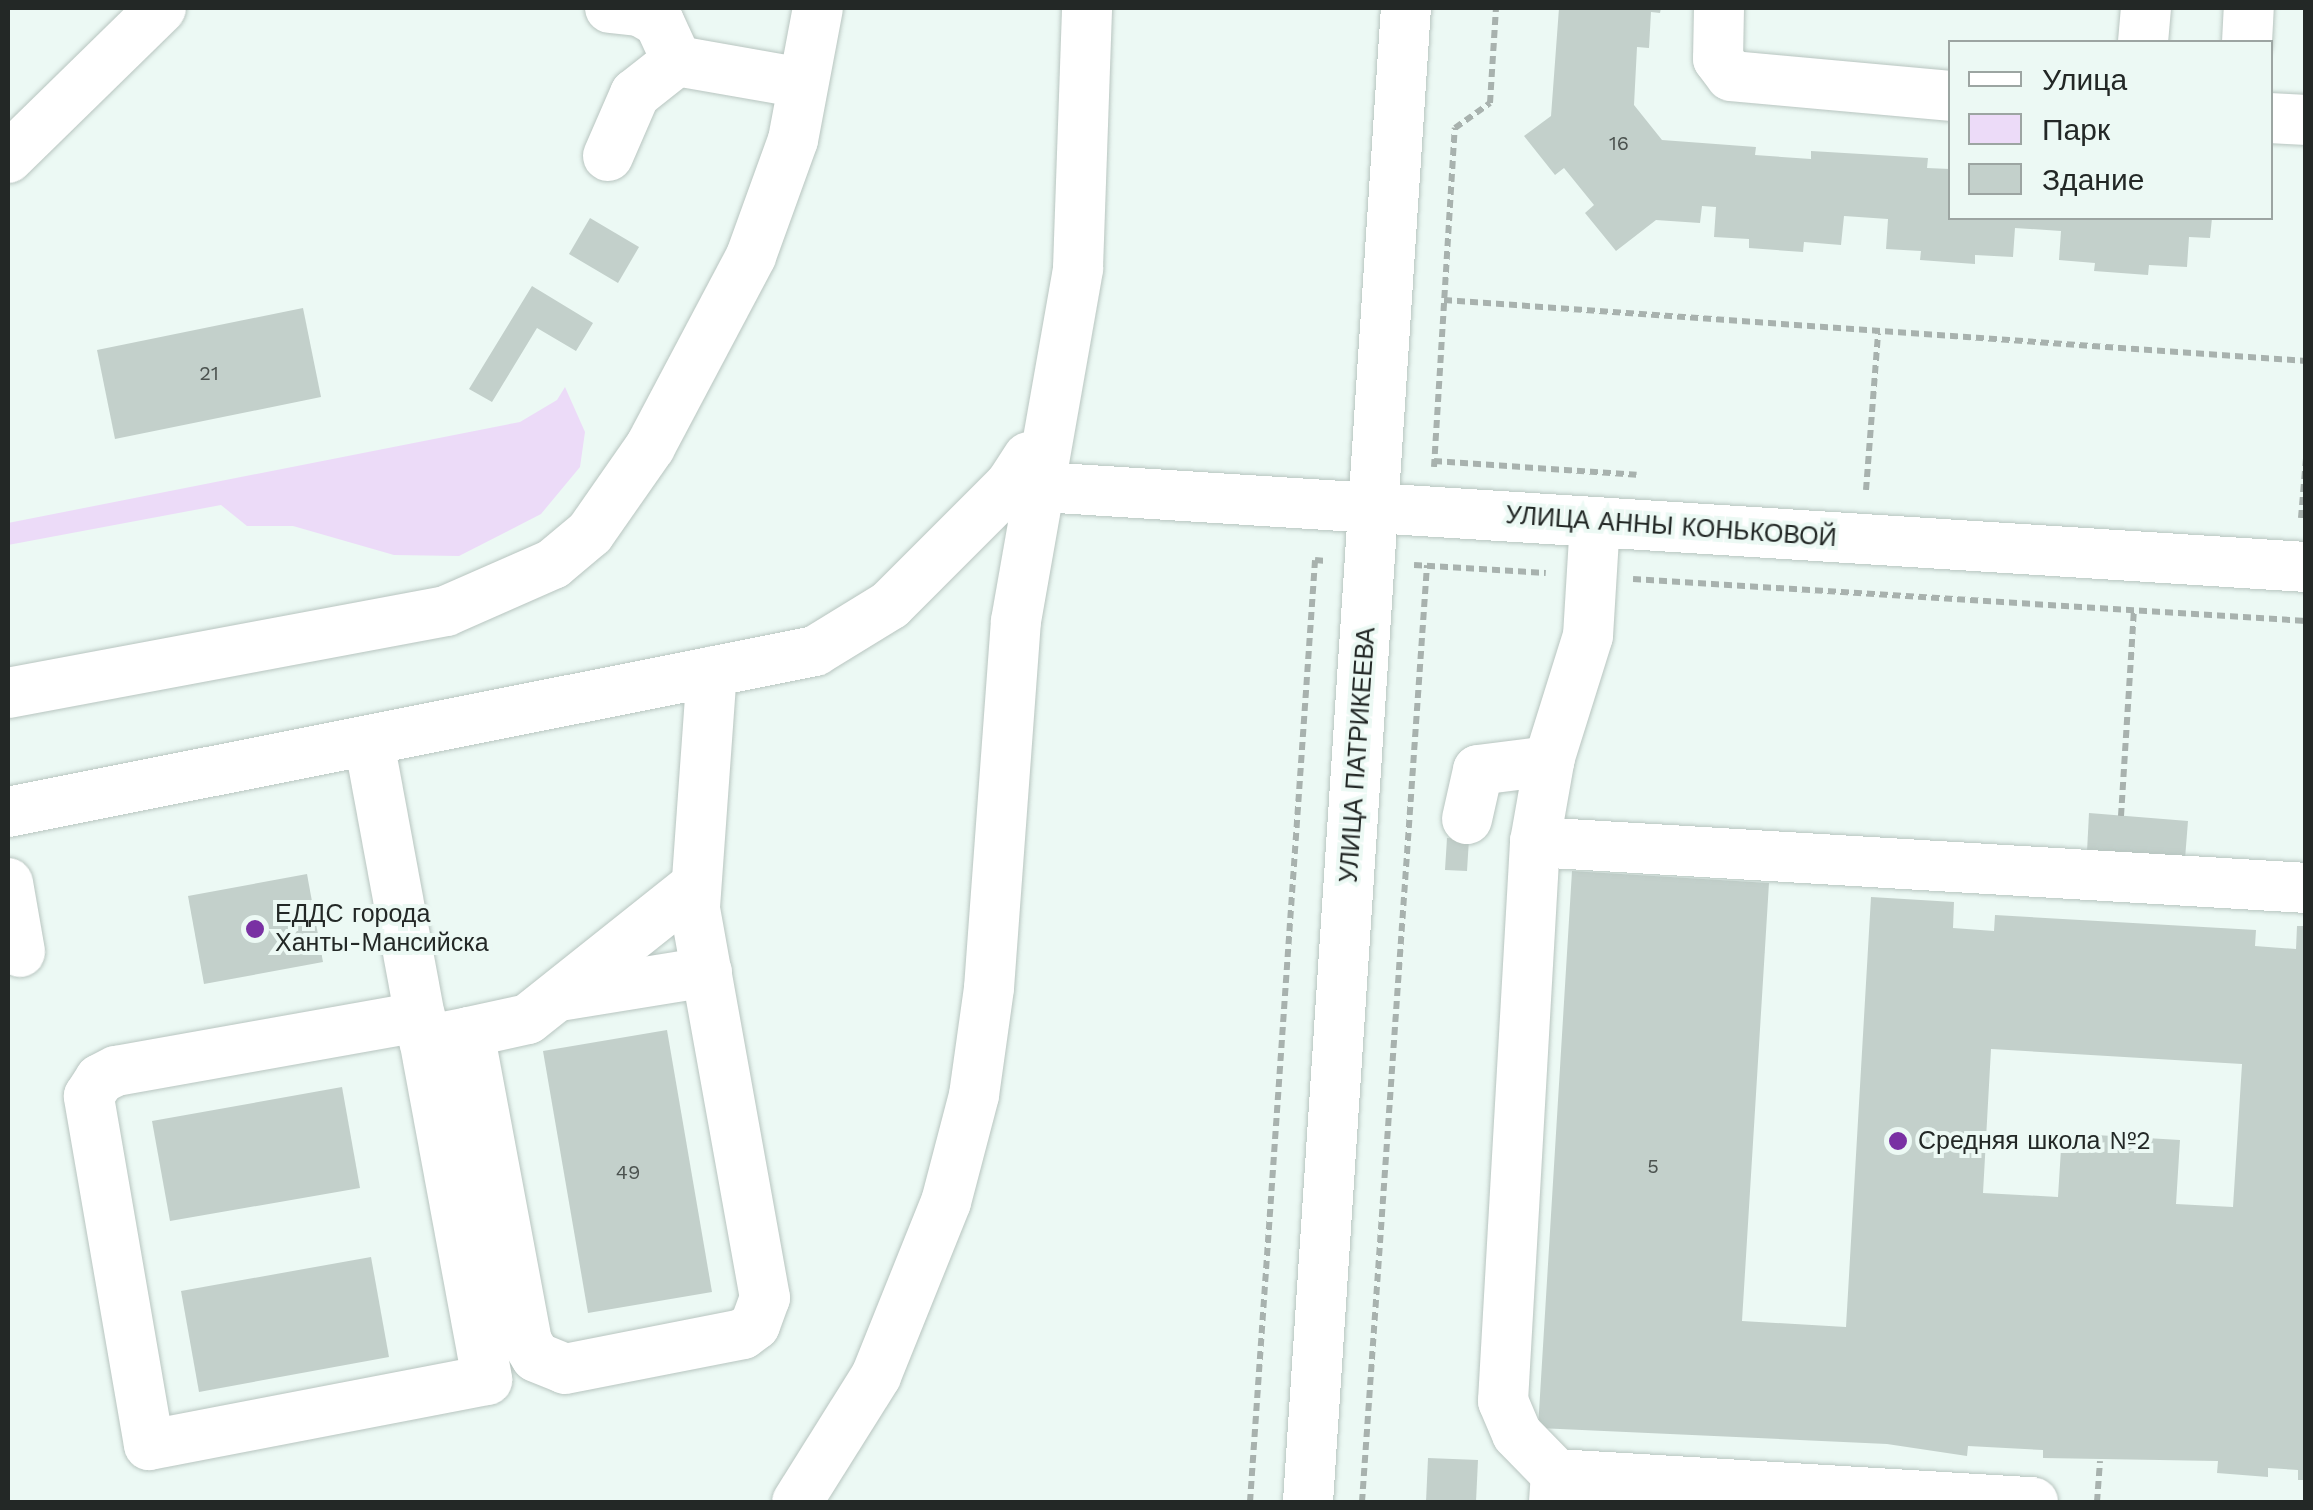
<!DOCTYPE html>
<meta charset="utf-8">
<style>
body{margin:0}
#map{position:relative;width:2313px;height:1510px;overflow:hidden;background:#ecf9f4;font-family:"Work Sans",sans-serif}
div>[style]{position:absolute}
.green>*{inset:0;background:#ecdbf8}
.building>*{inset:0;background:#c3d0cb}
.path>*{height:6px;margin-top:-3px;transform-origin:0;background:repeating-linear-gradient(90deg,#a8b2ae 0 8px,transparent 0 13px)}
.roads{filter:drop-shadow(0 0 2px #b8c5c0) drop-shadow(0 0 2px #b8c5c0)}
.minor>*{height:50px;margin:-25px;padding:0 25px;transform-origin:25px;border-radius:25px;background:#fff}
.dots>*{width:28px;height:28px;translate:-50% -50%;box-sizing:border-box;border:5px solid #ecf9f4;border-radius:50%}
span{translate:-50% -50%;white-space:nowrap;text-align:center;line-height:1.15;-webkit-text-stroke:8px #ecf9f4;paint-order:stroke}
.number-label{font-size:20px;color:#4b524f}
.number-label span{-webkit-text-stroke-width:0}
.street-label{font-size:25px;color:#232826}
.poi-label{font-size:25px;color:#232826}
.left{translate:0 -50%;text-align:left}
.frame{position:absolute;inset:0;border:10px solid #232826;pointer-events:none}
.legend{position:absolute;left:1948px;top:40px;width:325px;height:180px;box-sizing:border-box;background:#ecf9f4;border:2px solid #9ca5a2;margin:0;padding:12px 18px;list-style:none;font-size:30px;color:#232826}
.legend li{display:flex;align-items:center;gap:20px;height:50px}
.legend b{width:50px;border:2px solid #9ca5a2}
</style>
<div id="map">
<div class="green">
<div style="clip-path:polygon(565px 387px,585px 432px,580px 467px,541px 514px,459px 556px,394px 555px,293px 526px,247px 526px,221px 505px,8px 545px,8px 523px,520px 422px,557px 400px)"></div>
</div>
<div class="building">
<div style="clip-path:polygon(1559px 8px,1661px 8px,1660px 13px,1651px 12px,1649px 48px,1637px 47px,1634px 105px,1662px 140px,1756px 147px,1755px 155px,1811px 159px,1811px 151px,1928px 158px,1927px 168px,1950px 169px,1950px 218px,2212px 218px,2210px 238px,2189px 237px,2187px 267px,2149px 265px,2148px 275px,2094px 271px,2095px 263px,2059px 260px,2061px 231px,2015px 228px,2013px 257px,1975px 255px,1975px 264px,1920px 260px,1921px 251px,1886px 249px,1888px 219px,1844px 216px,1841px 245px,1804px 242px,1803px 252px,1749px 248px,1749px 239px,1714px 237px,1716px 207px,1702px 206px,1700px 223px,1656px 220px,1616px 251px,1585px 213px,1594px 205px,1564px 168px,1555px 175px,1524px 136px,1551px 116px)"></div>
<div style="clip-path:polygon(590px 218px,639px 247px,618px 283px,569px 254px)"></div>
<div style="clip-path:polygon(532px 286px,593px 323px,576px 351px,537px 328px,492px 402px,469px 389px)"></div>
<div style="clip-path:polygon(303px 308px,321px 397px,115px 439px,97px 350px)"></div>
<div style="clip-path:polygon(2089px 813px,2188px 821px,2185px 859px,2087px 852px)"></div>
<div style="clip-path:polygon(1447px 838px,1469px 839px,1467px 871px,1445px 870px)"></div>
<div style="clip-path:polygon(evenodd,1572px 871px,1769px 883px,1742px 1321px,1846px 1327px,1871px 897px,1954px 902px,1953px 928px,1994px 931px,1995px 915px,2256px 930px,2255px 946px,2296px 949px,2297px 926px,2306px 926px,2306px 1480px,2298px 1480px,2298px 1470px,2268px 1468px,2268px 1477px,2217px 1473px,2218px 1461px,2043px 1458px,2043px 1450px,1968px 1446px,1967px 1456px,1887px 1444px,1538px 1428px,1572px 871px,1991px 1049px,2242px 1064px,2233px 1207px,2176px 1204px,2180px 1140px,2062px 1133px,2058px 1197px,1983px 1193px,1991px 1049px)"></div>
<div style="clip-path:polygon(307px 874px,323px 962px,204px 984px,188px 896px)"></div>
<div style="clip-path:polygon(667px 1030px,712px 1292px,588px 1313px,543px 1051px)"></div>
<div style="clip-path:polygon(342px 1087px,360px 1188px,170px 1221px,152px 1121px)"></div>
<div style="clip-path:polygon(371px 1257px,389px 1357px,199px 1392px,181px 1291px)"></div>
<div style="clip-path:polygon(1428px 1458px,1478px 1460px,1476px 1502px,1426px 1502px)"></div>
</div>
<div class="path">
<div style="left:1444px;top:300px;width:864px;rotate:4.05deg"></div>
<div style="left:1434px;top:461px;width:203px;rotate:3.9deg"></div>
<div style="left:1434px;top:467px;width:340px;rotate:-86.5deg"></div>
<div style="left:1455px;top:128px;width:43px;rotate:-35.5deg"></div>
<div style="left:1490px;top:103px;width:95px;rotate:-86.4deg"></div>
<div style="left:1866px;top:490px;width:157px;rotate:-85.6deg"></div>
<div style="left:2301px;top:518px;width:60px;rotate:-85.2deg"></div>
<div style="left:1414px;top:565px;width:132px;rotate:3.5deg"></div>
<div style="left:1633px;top:579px;width:674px;rotate:3.57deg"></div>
<div style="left:2121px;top:816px;width:207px;rotate:-86.4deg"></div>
<div style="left:1250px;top:1502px;width:944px;rotate:-86.05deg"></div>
<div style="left:1315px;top:560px;width:11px;rotate:5deg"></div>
<div style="left:1362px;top:1502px;width:939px;rotate:-86.03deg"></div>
<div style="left:2097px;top:1502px;width:41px;rotate:-85.8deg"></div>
</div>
<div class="roads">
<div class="minor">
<div style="left:610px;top:8px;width:30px;rotate:6deg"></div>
<div style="left:640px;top:11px;width:22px;rotate:30deg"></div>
<div style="left:659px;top:22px;width:43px;rotate:65.2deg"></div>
<div style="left:677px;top:61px;width:128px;rotate:9.9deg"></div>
<div style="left:1719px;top:8px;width:51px;rotate:91.1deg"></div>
<div style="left:1718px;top:59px;width:21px;rotate:53deg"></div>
<div style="left:1731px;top:76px;width:220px;rotate:5.2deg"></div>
<div style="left:2143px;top:42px;width:34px;rotate:-85deg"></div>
<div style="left:2247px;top:42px;width:34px;rotate:-87deg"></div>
<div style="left:2270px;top:118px;width:36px;rotate:3deg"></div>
<div style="left:608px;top:156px;width:68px;rotate:-66.5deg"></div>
<div style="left:635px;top:94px;width:53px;rotate:-38.2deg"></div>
<div style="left:8px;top:158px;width:214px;rotate:-44.4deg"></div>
<div style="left:1010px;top:485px;width:1299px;rotate:3.62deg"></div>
<div style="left:8px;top:693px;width:446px;rotate:-10.6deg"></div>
<div style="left:446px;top:611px;width:117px;rotate:-23.7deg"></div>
<div style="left:553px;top:564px;width:48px;rotate:-40deg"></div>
<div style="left:590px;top:533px;width:105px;rotate:-55.1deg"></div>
<div style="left:650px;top:447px;width:216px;rotate:-62.1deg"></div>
<div style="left:751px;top:256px;width:123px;rotate:-70.1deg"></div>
<div style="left:793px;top:140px;width:134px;rotate:-79.3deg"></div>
<div style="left:369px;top:742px;width:280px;rotate:79.5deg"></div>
<div style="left:420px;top:1017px;width:369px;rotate:79.5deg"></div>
<div style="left:487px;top:1380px;width:344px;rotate:169.1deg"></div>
<div style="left:149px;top:1445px;width:354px;rotate:-99.8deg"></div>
<div style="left:89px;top:1096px;width:20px;rotate:-57deg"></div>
<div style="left:100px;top:1079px;width:18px;rotate:-27deg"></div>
<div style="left:116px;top:1071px;width:309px;rotate:-10.1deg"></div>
<div style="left:8px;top:812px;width:823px;rotate:-11.28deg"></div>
<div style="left:815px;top:651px;width:88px;rotate:-31.5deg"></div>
<div style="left:890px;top:605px;width:170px;rotate:-45deg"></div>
<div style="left:1010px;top:485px;width:33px;rotate:-57deg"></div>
<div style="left:1467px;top:819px;width:50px;rotate:-77.3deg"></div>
<div style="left:1478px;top:770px;width:72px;rotate:-7.2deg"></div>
<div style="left:1535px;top:842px;width:772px;rotate:3.41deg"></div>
<div style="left:8px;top:883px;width:70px;rotate:80.1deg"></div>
<div style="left:559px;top:996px;width:150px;rotate:-9.2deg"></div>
<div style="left:469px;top:1032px;width:60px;rotate:-12.4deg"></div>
<div style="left:528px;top:1019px;width:213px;rotate:-38.5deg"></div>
<div style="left:424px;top:1041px;width:46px;rotate:-11.3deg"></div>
<div style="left:469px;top:1032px;width:315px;rotate:79.4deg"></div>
<div style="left:527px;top:1342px;width:17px;rotate:59deg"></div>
<div style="left:536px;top:1357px;width:31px;rotate:22deg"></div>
<div style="left:565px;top:1369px;width:181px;rotate:-11.1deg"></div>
<div style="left:743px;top:1334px;width:15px;rotate:-37deg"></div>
<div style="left:755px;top:1325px;width:29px;rotate:-70deg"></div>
<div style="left:765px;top:1298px;width:397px;rotate:-100.2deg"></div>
<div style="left:695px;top:907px;width:236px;rotate:-85.9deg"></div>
<div style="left:1556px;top:1474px;width:56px;rotate:-134.3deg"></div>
<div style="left:1517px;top:1434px;width:36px;rotate:-113deg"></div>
<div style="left:1503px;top:1401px;width:560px;rotate:-86.72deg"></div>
<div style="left:1535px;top:842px;width:86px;rotate:-80deg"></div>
<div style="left:1550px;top:757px;width:127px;rotate:-72.6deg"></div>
<div style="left:1588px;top:636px;width:114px;rotate:-86.5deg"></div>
<div style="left:797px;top:1502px;width:149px;rotate:-57.9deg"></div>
<div style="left:876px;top:1376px;width:188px;rotate:-68.1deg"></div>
<div style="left:946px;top:1202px;width:111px;rotate:-75.3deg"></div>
<div style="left:974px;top:1095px;width:108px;rotate:-82deg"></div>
<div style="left:989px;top:988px;width:368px;rotate:-85.8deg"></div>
<div style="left:1016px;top:621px;width:358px;rotate:-80deg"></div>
<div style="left:1078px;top:268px;width:260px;rotate:-88deg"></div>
<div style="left:1308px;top:1502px;width:1497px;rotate:-86.25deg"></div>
<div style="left:1554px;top:1502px;width:28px;rotate:-86deg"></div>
<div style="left:1556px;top:1474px;width:478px;rotate:3.4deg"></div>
</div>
</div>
<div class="dots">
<div style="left:255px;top:929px;background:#7931a3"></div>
<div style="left:1898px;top:1141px;background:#7931a3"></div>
</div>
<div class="number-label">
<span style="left:1619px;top:143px">16</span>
<span style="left:209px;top:373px">21</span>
<span style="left:1653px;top:1166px">5</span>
<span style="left:628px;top:1172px">49</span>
</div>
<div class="street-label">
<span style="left:1671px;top:527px;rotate:4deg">УЛИЦА АННЫ КОНЬКОВОЙ</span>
<span style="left:1358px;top:755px;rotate:-86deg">УЛИЦА ПАТРИКЕЕВА</span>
</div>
<div class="poi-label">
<span class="left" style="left:275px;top:929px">ЕДДС города<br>Ханты-Мансийска</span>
<span class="left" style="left:1918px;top:1141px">Средняя школа №2</span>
</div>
<div class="frame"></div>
<ul class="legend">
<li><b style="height:12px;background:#fff"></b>Улица</li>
<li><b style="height:28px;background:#ecdbf8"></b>Парк</li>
<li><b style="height:28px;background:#c3d0cb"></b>Здание</li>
</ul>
</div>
